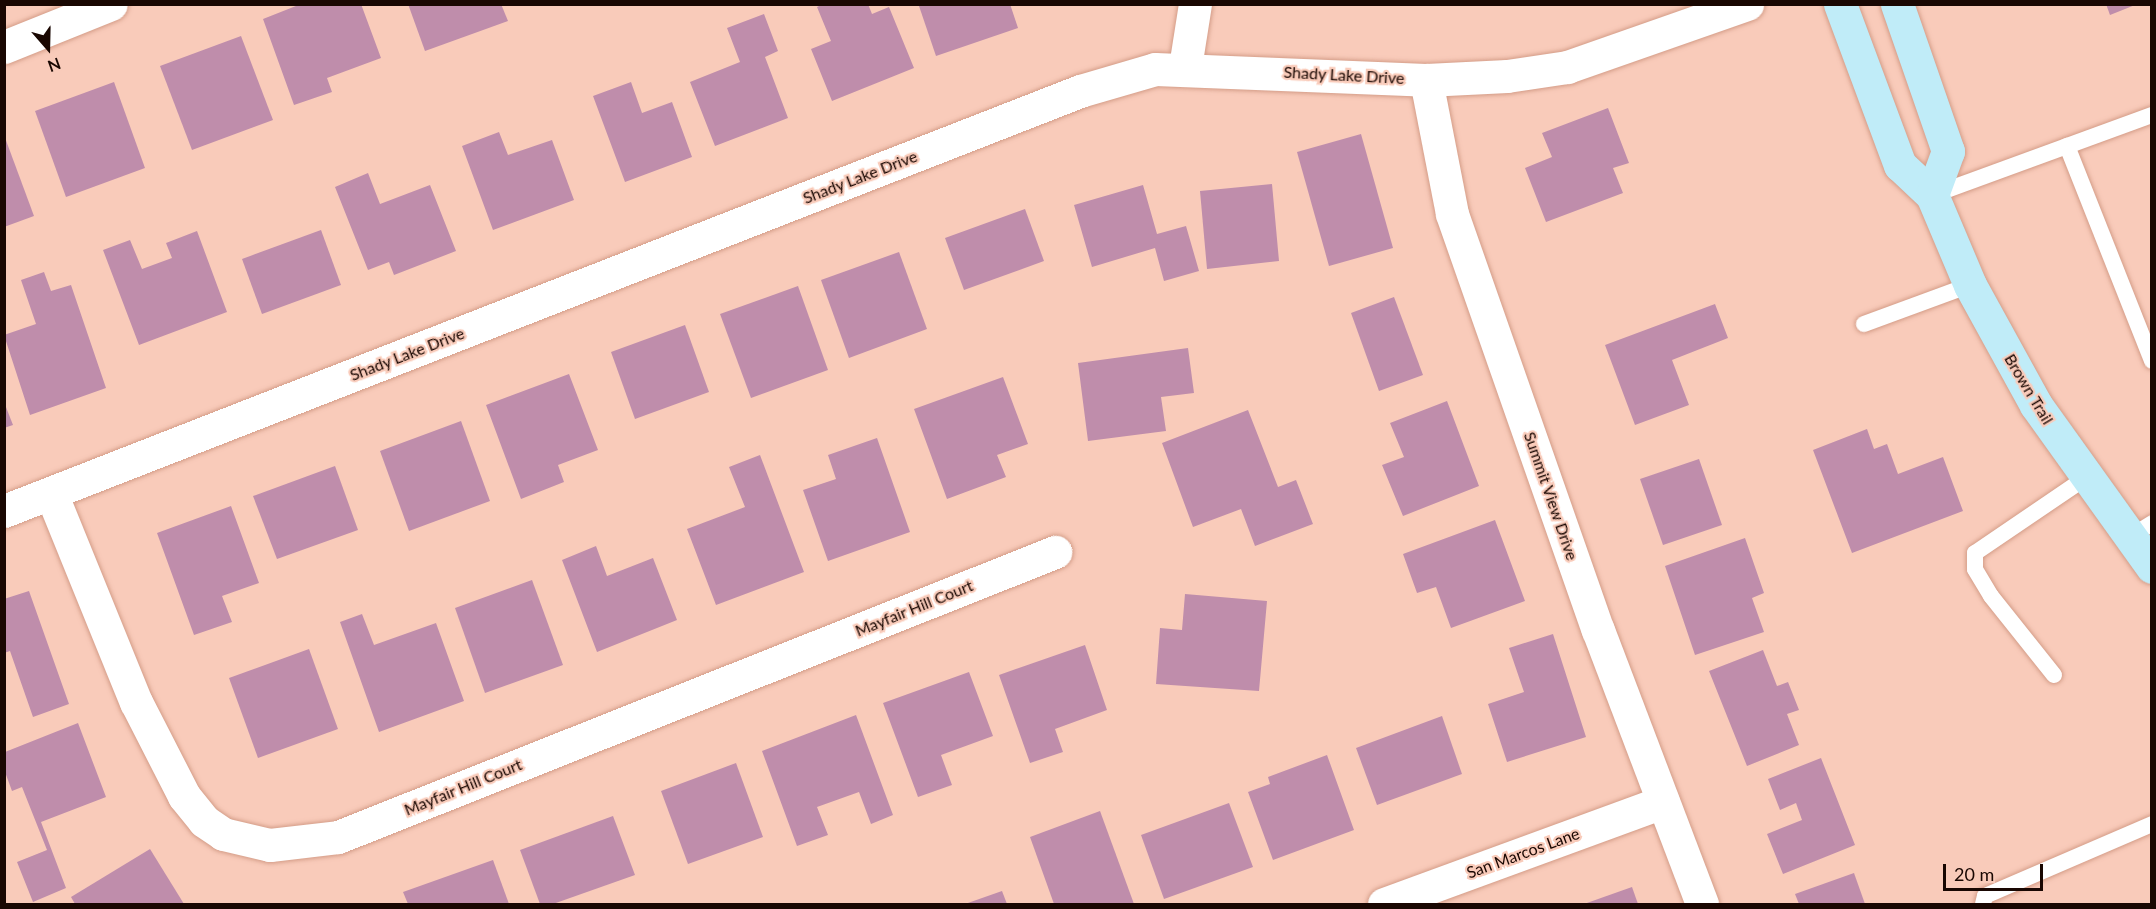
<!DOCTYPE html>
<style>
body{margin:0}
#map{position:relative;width:2156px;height:909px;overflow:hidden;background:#f9cbba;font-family:Lato,sans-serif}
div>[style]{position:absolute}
.building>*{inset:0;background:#bf8dab}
.roads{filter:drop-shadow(0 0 2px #d49d88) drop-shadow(0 0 2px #d49d88)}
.lane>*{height:16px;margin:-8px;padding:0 8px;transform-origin:8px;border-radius:8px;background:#fff}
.street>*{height:33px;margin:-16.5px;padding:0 16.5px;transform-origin:16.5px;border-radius:16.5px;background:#fff}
.secondary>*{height:33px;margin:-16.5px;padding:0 16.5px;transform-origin:16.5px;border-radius:16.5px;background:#c0ecf8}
span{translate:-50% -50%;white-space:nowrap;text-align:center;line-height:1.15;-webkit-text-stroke:4.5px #f9cbba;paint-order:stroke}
.street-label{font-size:16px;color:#190702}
.frame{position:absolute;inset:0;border:6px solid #190702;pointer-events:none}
.north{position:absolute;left:18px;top:18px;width:60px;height:60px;-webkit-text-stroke:4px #f9cbba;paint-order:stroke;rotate:160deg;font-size:16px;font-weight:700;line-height:24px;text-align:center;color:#190702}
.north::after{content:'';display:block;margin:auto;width:21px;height:27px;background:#190702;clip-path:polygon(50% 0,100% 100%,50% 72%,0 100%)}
.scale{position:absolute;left:1943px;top:864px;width:100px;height:27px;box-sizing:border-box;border:3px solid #190702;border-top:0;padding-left:8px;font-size:18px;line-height:21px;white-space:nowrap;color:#190702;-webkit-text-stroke:4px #f9cbba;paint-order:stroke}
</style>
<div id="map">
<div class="building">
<div style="clip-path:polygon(301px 4px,361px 4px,381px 58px,327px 78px,332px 92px,294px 105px,263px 19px)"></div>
<div style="clip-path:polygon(408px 4px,501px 4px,508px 21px,425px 51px)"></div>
<div style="clip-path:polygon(823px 4px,868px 4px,872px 14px,889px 7px,914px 68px,832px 101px,811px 49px,831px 41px,817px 7px)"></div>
<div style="clip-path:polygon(923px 4px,1010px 4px,1018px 28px,936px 56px,919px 6px)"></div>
<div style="clip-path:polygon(2106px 4px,2135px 4px,2135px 5px,2110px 15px)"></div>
<div style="clip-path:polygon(764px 14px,778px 51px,765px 57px,788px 118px,715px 146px,690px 82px,740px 62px,727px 28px)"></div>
<div style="clip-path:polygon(241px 36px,273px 120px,192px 150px,160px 66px)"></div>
<div style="clip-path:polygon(114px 82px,145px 168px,66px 197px,35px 111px)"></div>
<div style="clip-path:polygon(631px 82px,642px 113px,672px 102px,692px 157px,625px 182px,593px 96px)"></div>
<div style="clip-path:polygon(1608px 108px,1629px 163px,1613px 168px,1623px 193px,1546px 222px,1525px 168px,1552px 157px,1542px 133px)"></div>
<div style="clip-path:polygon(499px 132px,508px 155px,552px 140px,574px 200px,493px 230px,462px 146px)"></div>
<div style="clip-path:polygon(1361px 134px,1393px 248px,1329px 266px,1297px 152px)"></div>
<div style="clip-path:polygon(4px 135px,34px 216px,4px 227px)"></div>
<div style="clip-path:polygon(368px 173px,380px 204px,430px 185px,456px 251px,394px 275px,389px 262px,368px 270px,335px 187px)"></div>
<div style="clip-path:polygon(1272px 184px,1279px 261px,1207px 269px,1200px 191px)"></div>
<div style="clip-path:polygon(1143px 185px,1157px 234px,1186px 226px,1199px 271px,1164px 281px,1155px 248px,1092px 267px,1074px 205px)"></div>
<div style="clip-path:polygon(1025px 209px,1044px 261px,964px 290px,945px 238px)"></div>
<div style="clip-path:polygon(321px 230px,341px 285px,262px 314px,242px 259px)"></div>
<div style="clip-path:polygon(197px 231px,227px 312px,139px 345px,103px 250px,130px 240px,142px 269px,172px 258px,166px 243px)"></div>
<div style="clip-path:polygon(899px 252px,927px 329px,849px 358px,821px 280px)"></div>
<div style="clip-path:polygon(44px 272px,51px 291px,71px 285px,106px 388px,30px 415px,4px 335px,36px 324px,21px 280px)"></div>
<div style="clip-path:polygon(798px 286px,828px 370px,751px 398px,720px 314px)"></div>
<div style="clip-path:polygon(1394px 297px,1423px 375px,1379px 391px,1351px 313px)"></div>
<div style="clip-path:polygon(1715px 304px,1728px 338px,1672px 360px,1689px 405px,1635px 425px,1605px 345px)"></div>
<div style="clip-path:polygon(685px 325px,709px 392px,635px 419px,611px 352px)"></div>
<div style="clip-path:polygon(1188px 348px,1194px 393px,1161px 397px,1166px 431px,1088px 441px,1078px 363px)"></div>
<div style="clip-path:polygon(569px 374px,598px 450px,558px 465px,564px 482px,521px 499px,486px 405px)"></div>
<div style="clip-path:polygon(1003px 377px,1028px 444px,997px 455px,1006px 477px,947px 499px,914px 409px)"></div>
<div style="clip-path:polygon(1447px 401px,1479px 486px,1403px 516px,1382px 465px,1404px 457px,1390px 423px)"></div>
<div style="clip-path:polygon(4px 402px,13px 425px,4px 428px)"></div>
<div style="clip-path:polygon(1248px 410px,1278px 487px,1296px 480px,1313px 524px,1255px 546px,1241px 509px,1193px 527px,1162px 443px)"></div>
<div style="clip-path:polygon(461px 421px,490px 501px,409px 531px,380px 451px)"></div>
<div style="clip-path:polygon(1867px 429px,1874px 449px,1887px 444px,1898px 474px,1943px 457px,1963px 511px,1852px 553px,1813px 450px)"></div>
<div style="clip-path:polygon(877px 438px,910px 532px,828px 561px,803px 490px,836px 479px,828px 455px)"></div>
<div style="clip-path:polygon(760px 455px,804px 572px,716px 605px,687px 529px,745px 507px,729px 467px)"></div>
<div style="clip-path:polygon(1699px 459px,1722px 525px,1663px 545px,1640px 479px)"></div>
<div style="clip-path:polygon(335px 466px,358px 530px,277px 559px,253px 496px)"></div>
<div style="clip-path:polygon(231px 506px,259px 583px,222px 596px,232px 622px,194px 635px,157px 533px)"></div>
<div style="clip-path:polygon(1495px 520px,1525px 601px,1451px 628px,1436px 587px,1417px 593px,1403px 554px)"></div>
<div style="clip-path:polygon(1745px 538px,1764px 593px,1752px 598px,1764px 632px,1695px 655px,1665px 566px)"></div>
<div style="clip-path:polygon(596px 546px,607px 576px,653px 558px,677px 620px,597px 652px,562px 560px)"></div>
<div style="clip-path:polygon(532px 580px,563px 665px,485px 693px,455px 608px)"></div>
<div style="clip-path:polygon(29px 591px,69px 704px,33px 717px,10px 651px,4px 653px,4px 599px)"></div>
<div style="clip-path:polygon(1185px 594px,1267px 601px,1259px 691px,1156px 684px,1160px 628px,1182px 630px)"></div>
<div style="clip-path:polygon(362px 614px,374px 645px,436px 623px,464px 701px,379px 732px,340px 622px)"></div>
<div style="clip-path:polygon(1553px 634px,1586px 737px,1507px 762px,1488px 704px,1524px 692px,1509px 648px)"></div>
<div style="clip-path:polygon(1085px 645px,1107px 710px,1055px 729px,1063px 752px,1030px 763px,999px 675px)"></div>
<div style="clip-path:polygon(309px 649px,338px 729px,258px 758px,229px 678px)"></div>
<div style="clip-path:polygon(1763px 650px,1777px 686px,1788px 682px,1799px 710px,1787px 714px,1799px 745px,1747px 766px,1709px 671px)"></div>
<div style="clip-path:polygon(969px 672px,993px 736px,941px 755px,952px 785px,918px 797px,883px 703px)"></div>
<div style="clip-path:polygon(856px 715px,893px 815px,871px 824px,859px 792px,817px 807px,828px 835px,797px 846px,762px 751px)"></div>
<div style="clip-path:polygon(1442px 716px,1462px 774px,1377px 805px,1356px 748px)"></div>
<div style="clip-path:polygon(78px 723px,106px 797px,41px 822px,66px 888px,33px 902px,17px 862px,47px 850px,22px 787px,12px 791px,5px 772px,5px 752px)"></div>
<div style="clip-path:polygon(1327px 755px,1354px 830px,1273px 860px,1248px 792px,1270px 784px,1268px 777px)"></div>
<div style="clip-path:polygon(1821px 758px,1855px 845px,1783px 874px,1767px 834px,1802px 820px,1796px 803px,1780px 810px,1768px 779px)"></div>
<div style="clip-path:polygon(736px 763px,763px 837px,688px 864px,661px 791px)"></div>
<div style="clip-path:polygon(1229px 803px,1253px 867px,1164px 899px,1141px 835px)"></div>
<div style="clip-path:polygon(1100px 811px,1134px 904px,1054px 904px,1030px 837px)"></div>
<div style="clip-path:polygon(613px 816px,635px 875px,553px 904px,540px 904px,520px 850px)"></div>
<div style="clip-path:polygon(150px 849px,184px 904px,75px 904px,71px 897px)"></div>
<div style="clip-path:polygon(493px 860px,509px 904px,408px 904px,403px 892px)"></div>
<div style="clip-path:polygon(1854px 873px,1865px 904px,1799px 904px,1795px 894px)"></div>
<div style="clip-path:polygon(1632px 887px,1638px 904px,1584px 904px)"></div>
<div style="clip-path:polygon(1002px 891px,1007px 904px,965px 904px)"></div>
</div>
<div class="roads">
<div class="lane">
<div style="left:2067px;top:146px;width:231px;rotate:68.4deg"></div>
<div style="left:1933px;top:195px;width:233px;rotate:-20.1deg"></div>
<div style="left:1864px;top:324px;width:113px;rotate:-20.2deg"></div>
<div style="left:2130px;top:537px;width:26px;rotate:-32deg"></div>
<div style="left:2054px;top:675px;width:101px;rotate:-128.6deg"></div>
<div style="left:1991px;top:596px;width:31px;rotate:-121deg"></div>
<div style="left:1975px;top:569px;width:16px;rotate:-90deg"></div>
<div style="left:1975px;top:553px;width:135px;rotate:-34.2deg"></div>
<div style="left:1983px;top:904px;width:8px;rotate:-76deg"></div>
<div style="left:1985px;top:896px;width:182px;rotate:-23.3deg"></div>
</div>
<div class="street">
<div style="left:4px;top:47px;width:115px;rotate:-21.9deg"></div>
<div style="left:1185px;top:67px;width:64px;rotate:-81deg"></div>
<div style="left:1426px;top:80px;width:136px;rotate:79deg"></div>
<div style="left:1452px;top:214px;width:441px;rotate:70.7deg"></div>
<div style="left:1598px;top:630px;width:293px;rotate:69.2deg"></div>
<div style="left:51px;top:493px;width:226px;rotate:67.9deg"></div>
<div style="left:136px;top:702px;width:106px;rotate:62.9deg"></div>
<div style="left:184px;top:796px;width:32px;rotate:51deg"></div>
<div style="left:204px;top:821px;width:23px;rotate:34deg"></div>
<div style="left:223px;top:834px;width:48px;rotate:13.2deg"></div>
<div style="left:270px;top:845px;width:68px;rotate:-6.7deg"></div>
<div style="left:338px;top:837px;width:772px;rotate:-21.68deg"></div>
<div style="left:4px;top:511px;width:1155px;rotate:-21.32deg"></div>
<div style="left:1080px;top:91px;width:78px;rotate:-16.3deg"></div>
<div style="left:1155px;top:69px;width:271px;rotate:2.3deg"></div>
<div style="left:1426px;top:80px;width:81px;rotate:-2.8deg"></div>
<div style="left:1507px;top:76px;width:61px;rotate:-8.5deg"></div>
<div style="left:1567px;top:67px;width:191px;rotate:-19.3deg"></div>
<div style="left:1384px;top:904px;width:297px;rotate:-20.1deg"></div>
</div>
<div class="secondary">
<div style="left:1840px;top:4px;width:172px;rotate:69.6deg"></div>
<div style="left:1900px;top:165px;width:44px;rotate:43.2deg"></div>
<div style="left:1932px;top:195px;width:98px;rotate:67.1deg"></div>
<div style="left:1970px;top:285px;width:137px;rotate:61.2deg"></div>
<div style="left:2036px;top:405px;width:199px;rotate:54.4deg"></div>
<div style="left:1897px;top:4px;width:156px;rotate:70.9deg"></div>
<div style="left:1948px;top:151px;width:47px;rotate:110deg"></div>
</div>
</div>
<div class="street-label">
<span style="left:1344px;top:75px;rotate:3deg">Shady Lake Drive</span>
<span style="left:860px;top:177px;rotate:-21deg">Shady Lake Drive</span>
<span style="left:407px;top:354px;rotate:-21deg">Shady Lake Drive</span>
<span style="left:2029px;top:389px;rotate:59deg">Brown Trail</span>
<span style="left:1551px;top:496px;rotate:71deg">Summit View Drive</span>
<span style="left:914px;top:608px;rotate:-22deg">Mayfair Hill Court</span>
<span style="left:463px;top:787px;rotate:-22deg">Mayfair Hill Court</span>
<span style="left:1523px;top:853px;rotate:-20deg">San Marcos Lane</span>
</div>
<div class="frame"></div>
<div class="north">N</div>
<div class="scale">20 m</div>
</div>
